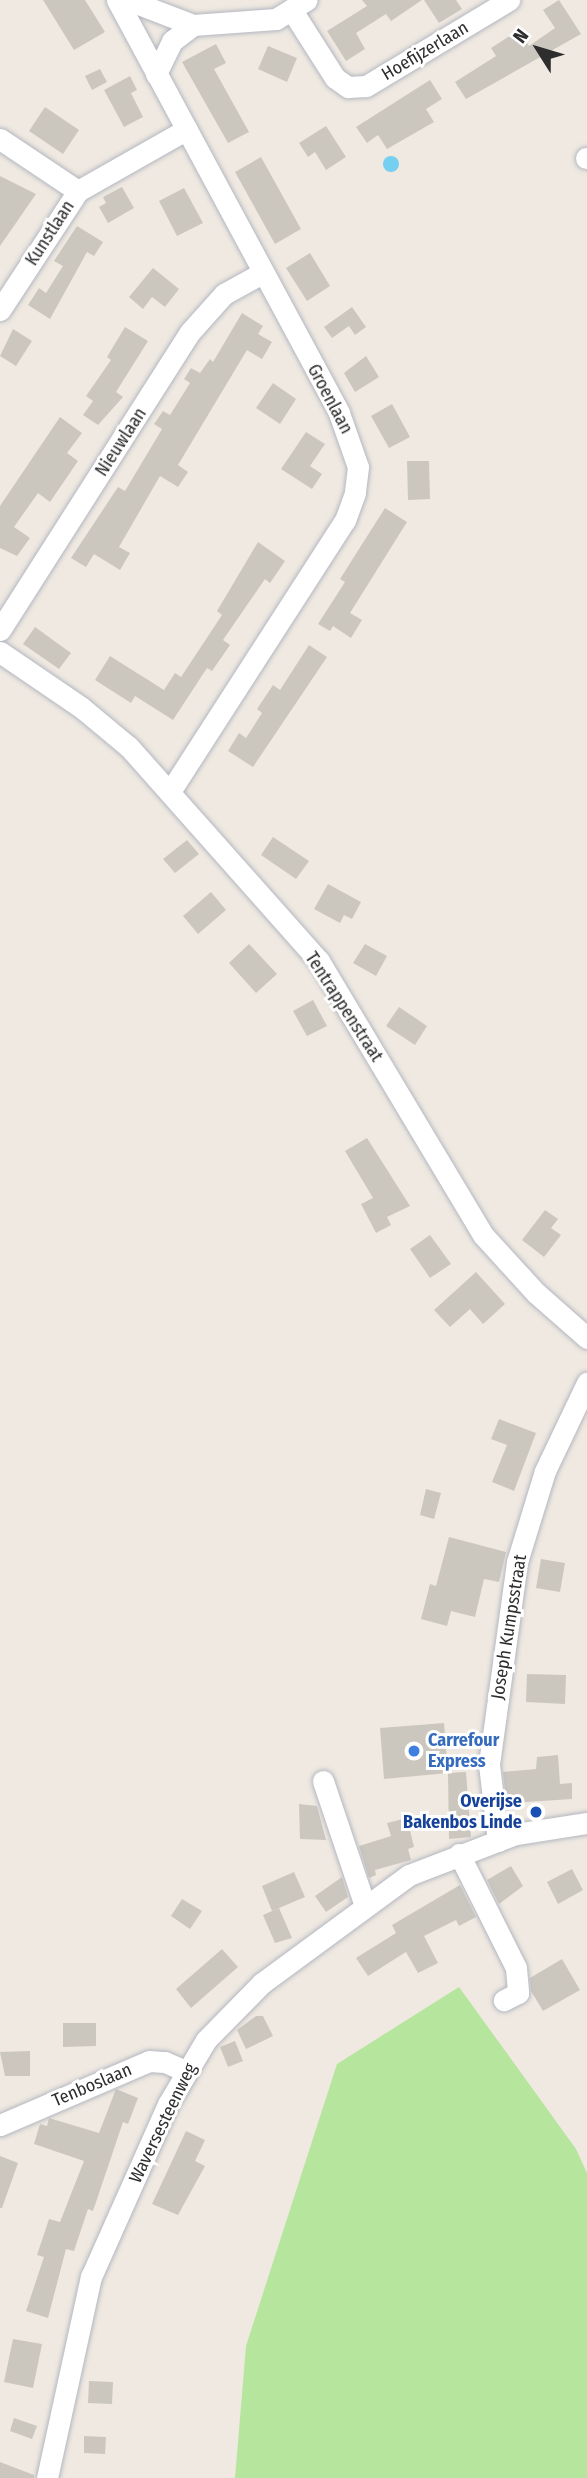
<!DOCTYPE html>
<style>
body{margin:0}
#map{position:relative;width:587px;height:2478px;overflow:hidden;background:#efe9e1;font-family:"Fira Sans Condensed",sans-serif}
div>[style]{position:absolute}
.green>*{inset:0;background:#b6e59e}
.water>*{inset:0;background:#75cff0}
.round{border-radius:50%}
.building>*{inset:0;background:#cbc7bf}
.roads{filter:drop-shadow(0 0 2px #b4b7c1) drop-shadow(0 0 2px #b4b7c1)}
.minor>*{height:21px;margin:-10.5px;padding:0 10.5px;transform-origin:10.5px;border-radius:10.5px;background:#fff}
.dots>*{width:19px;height:19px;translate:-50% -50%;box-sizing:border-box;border:4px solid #fff;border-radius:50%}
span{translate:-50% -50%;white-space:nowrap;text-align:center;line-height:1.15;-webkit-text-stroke:6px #fff;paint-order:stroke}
.street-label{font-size:18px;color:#2e2e2e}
.shop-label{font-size:18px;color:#366cbe;font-weight:700}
.left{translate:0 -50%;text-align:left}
.transit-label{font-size:18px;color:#164399;font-weight:700}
.right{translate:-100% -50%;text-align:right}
.north{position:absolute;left:503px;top:14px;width:70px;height:70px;-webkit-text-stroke:5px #fff;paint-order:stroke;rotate:307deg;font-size:19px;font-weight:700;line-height:28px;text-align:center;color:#2e2e2e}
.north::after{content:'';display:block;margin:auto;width:24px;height:32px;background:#2e2e2e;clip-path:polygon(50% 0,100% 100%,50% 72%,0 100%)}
</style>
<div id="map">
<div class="green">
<div style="clip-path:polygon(459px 1987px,576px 2149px,587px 2173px,587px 2478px,235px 2478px,246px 2346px,337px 2064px)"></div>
</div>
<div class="water">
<div class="round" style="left:383px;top:156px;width:16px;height:16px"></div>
</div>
<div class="building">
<div style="clip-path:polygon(43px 0,85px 0,105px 32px,74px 50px)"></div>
<div style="clip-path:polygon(362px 0,422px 0,391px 21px,386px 14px,356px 33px,365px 49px,346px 61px,327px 31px,367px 6px)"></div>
<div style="clip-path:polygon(424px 0,456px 0,462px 9px,439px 23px)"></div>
<div style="clip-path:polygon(559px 0,581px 34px,466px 99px,455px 82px,496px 56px,491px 48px,519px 30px,529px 46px,555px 28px,543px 10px)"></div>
<div style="clip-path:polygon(216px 44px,226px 63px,214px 69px,249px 132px,228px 143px,182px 62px)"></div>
<div style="clip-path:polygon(268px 46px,297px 58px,287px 82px,258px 69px)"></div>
<div style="clip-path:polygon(100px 69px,107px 82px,92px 90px,85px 76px)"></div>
<div style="clip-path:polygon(130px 76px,137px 90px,131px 93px,143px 117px,124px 127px,104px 90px)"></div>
<div style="clip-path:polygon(430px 80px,442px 99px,426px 109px,434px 122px,387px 149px,378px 135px,367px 143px,356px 127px)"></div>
<div style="clip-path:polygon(45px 107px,79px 130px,63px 154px,29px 131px)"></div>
<div style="clip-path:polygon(326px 126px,346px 157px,326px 170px,315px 152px,308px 157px,299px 143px)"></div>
<div style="clip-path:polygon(261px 157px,301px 229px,275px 244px,235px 172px)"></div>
<div style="clip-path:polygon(0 176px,36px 194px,0 246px)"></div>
<div style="clip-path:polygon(122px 187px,134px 208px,108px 223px,99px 207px,106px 203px,103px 197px)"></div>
<div style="clip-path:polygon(184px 188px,203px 223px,177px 236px,159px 201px)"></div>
<div style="clip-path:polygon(77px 226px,103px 242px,94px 256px,87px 252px,50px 319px,28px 305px,39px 288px,46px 293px,63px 266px,54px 261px)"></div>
<div style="clip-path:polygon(310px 253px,330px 286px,307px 301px,286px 268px)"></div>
<div style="clip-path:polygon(153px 268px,179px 289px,165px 307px,152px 297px,143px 309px,129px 297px)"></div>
<div style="clip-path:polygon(352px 307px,366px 327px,355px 335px,349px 326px,332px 338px,324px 327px)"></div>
<div style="clip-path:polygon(242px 313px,263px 326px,258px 334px,272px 342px,262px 359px,247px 350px,178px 465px,188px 472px,178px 487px,160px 476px,119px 547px,130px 553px,120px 570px,94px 554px,86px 567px,71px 558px,118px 487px,125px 491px,162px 429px,154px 424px,163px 411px,170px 415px,190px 383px,184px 379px,191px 368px,200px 373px,210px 359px,213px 362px)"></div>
<div style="clip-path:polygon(125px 327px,148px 341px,116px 392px,123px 397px,98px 425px,83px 415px,93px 401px,86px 396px,111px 360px,107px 357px)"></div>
<div style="clip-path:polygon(13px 329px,32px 341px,16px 366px,0 356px)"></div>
<div style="clip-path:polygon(366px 356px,379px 377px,355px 392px,344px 373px)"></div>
<div style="clip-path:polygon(273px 383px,296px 399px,280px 424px,256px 408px)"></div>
<div style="clip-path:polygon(392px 404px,410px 437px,389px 448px,371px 416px)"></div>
<div style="clip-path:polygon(60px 417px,82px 433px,67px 453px,78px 461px,50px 502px,38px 493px,14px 527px,30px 538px,17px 556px,0 548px,0 506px)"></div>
<div style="clip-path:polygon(306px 432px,325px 444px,310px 466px,322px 474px,312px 489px,281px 469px)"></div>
<div style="clip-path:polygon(407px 461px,429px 461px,430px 499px,408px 500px)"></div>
<div style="clip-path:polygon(385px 508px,407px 522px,350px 613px,362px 620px,351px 638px,333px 626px,330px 631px,318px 624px,345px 582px,340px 579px)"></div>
<div style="clip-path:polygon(258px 542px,285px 561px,270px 583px,265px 579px,223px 640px,230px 645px,212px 671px,207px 668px,173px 720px,135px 696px,131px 703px,95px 680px,110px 656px,164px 690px,175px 673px,181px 677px,222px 615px,217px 611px)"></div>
<div style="clip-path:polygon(35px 627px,71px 653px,59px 669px,23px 644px)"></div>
<div style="clip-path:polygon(309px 645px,327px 657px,253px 767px,228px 751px,239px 733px,246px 738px,262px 713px,257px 709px,273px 685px,280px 690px)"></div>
<div style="clip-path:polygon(273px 837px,309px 861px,296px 879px,261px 855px)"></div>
<div style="clip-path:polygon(187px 840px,199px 854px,175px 873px,163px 859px)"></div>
<div style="clip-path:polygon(328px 884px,361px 902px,352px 919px,344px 915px,340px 923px,314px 909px)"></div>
<div style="clip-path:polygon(211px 892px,226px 910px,198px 934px,183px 916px)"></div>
<div style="clip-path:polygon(249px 944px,277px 974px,256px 993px,229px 963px)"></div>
<div style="clip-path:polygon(365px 944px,387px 956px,376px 976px,353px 963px)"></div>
<div style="clip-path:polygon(313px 1000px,327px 1026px,307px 1036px,293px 1011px)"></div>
<div style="clip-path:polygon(399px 1007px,427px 1026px,415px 1045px,386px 1026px)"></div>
<div style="clip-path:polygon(367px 1138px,410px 1206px,387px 1217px,391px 1225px,376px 1233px,361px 1204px,373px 1198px,345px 1151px)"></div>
<div style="clip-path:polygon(545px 1210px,558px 1219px,551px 1228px,561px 1235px,544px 1257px,522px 1240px)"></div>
<div style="clip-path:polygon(430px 1235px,451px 1264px,430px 1278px,410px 1249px)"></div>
<div style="clip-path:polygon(476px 1272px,505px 1304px,483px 1324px,470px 1309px,450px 1327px,434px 1310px)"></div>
<div style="clip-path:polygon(499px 1419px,536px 1433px,514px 1491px,492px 1482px,507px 1445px,491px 1439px)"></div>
<div style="clip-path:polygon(426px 1489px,441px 1493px,434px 1519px,420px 1515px)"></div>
<div style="clip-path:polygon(449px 1537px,506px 1552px,499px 1582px,484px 1579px,475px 1617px,451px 1611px,447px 1626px,421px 1619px,430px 1584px,436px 1586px)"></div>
<div style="clip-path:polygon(541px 1559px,565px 1563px,560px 1592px,536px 1588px)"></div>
<div style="clip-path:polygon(527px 1674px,566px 1675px,565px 1704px,526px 1702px)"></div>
<div style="clip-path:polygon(444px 1723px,448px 1773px,466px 1772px,471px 1837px,449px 1839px,448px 1773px,384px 1779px,380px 1728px)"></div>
<div style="clip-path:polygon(558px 1755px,560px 1784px,572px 1783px,572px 1799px,511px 1803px,506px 1798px,503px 1772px,536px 1769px,537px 1757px)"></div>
<div style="clip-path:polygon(299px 1804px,317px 1806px,326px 1840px,300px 1839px)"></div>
<div style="clip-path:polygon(407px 1818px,414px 1847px,408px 1849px,411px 1860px,375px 1870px,376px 1875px,369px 1878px,359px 1846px,391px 1836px,387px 1823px)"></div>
<div style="clip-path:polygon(511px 1866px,523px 1886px,499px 1904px,487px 1880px)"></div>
<div style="clip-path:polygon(572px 1869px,583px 1890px,558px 1904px,547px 1882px)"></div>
<div style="clip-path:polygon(294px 1872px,305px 1897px,272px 1911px,262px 1886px)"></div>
<div style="clip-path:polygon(342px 1877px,348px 1897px,326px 1912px,315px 1896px)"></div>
<div style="clip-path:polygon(460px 1885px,476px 1917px,459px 1926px,456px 1920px,424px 1936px,438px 1963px,418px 1973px,406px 1952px,368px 1976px,356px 1958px,396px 1933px,392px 1925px)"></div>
<div style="clip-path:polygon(182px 1899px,202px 1911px,190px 1929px,171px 1916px)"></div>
<div style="clip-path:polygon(279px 1908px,292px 1938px,275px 1943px,263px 1915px)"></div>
<div style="clip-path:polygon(222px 1949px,238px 1967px,191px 2008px,176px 1989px)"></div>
<div style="clip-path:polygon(562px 1959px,580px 1990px,543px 2011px,531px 1991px,530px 1978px)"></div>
<div style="clip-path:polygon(256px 2016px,263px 2016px,273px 2036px,246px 2049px,237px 2030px)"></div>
<div style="clip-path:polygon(63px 2023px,96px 2023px,96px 2046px,63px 2047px)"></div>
<div style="clip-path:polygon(235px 2041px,243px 2061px,228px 2067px,220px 2047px)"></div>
<div style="clip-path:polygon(30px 2051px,30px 2076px,5px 2076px,0 2052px)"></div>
<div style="clip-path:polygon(116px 2089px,138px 2098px,128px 2124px,123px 2122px,93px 2211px,88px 2209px,74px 2251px,66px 2249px,48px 2318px,26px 2311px,44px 2257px,37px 2255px,49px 2219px,60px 2222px,84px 2161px,34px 2144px,40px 2124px,47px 2126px,49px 2118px,99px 2133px)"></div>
<div style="clip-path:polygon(186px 2131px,205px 2140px,195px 2161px,205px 2166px,178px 2215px,152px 2204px)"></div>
<div style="clip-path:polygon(0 2156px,18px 2163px,2px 2208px,0 2208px)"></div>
<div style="clip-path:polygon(13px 2339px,42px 2344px,33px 2388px,4px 2382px)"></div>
<div style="clip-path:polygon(89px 2381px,113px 2382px,112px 2404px,88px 2403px)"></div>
<div style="clip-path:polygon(14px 2418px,37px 2426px,32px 2439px,10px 2431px)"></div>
<div style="clip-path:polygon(84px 2436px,106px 2437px,105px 2454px,84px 2453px)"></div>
<div style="clip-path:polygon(0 2462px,34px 2475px,34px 2478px,0 2478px)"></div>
</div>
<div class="roads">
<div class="minor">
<div style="left:117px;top:0;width:469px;rotate:61.7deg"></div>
<div style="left:339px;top:413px;width:57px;rotate:70.6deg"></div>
<div style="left:358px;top:467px;width:26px;rotate:97deg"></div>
<div style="left:355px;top:493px;width:29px;rotate:110deg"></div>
<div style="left:345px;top:520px;width:323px;rotate:122.8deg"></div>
<div style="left:128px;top:0;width:70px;rotate:21deg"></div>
<div style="left:193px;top:25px;width:83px;rotate:-4.1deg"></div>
<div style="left:276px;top:19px;width:36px;rotate:-32deg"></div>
<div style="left:293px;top:12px;width:78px;rotate:57.5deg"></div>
<div style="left:335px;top:78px;width:16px;rotate:35deg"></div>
<div style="left:348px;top:87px;width:18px;rotate:-3deg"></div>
<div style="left:366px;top:86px;width:167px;rotate:-31deg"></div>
<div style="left:156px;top:74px;width:37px;rotate:-64deg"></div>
<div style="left:172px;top:41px;width:26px;rotate:-37deg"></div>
<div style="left:0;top:139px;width:94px;rotate:33.7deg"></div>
<div style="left:586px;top:158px;width:1px"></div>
<div style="left:0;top:310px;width:142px;rotate:-56.8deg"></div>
<div style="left:78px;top:191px;width:125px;rotate:-29.6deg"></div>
<div style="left:0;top:630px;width:353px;rotate:-57.5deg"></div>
<div style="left:190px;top:332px;width:51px;rotate:-48.2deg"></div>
<div style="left:224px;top:294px;width:43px;rotate:-28.9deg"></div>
<div style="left:0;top:652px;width:99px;rotate:34.3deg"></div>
<div style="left:82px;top:708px;width:61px;rotate:39.7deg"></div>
<div style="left:129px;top:747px;width:286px;rotate:48.4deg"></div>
<div style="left:319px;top:961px;width:319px;rotate:59.1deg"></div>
<div style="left:483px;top:1235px;width:79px;rotate:47.6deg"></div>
<div style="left:536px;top:1293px;width:68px;rotate:41.4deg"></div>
<div style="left:323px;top:1781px;width:132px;rotate:71.4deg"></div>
<div style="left:498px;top:1841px;width:78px;rotate:-96.7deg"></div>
<div style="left:489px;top:1764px;width:204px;rotate:-82.1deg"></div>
<div style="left:517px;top:1562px;width:95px;rotate:-72.9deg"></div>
<div style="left:545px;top:1471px;width:98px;rotate:-64.5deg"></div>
<div style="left:459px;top:1854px;width:127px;rotate:63.4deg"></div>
<div style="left:516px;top:1968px;width:25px;rotate:85deg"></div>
<div style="left:518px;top:1993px;width:16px;rotate:153deg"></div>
<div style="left:0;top:2125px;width:162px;rotate:-23.2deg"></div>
<div style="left:149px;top:2061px;width:16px;rotate:4deg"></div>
<div style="left:165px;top:2062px;width:22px;rotate:24deg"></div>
<div style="left:47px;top:2478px;width:206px;rotate:-77.7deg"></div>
<div style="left:91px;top:2277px;width:189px;rotate:-66deg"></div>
<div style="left:168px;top:2104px;width:74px;rotate:-59.3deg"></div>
<div style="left:206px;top:2040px;width:80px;rotate:-45.5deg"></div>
<div style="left:262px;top:1983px;width:182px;rotate:-36.3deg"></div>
<div style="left:409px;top:1875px;width:115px;rotate:-21deg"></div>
<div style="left:516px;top:1834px;width:72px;rotate:-8.8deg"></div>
</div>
</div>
<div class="dots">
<div style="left:414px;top:1751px;background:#3f7fe0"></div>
<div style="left:536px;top:1812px;background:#1a4fb4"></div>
</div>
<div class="street-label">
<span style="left:425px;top:51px;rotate:-31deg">Hoefijzerlaan</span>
<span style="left:50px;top:233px;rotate:-57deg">Kunstlaan</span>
<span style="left:330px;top:399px;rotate:62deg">Groenlaan</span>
<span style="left:121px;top:442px;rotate:-57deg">Nieuwlaan</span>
<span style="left:344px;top:1007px;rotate:57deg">Tentrappenstraat</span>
<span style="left:509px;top:1627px;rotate:-81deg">Joseph Kumpsstraat</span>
<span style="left:92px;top:2085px;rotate:-23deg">Tenboslaan</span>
<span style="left:163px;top:2123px;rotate:-64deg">Waversesteenweg</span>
</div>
<div class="shop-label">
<span class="left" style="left:428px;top:1751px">Carrefour<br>Express</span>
</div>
<div class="transit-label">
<span class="right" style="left:522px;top:1812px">Overijse<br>Bakenbos Linde</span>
</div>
<div class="north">N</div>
</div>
